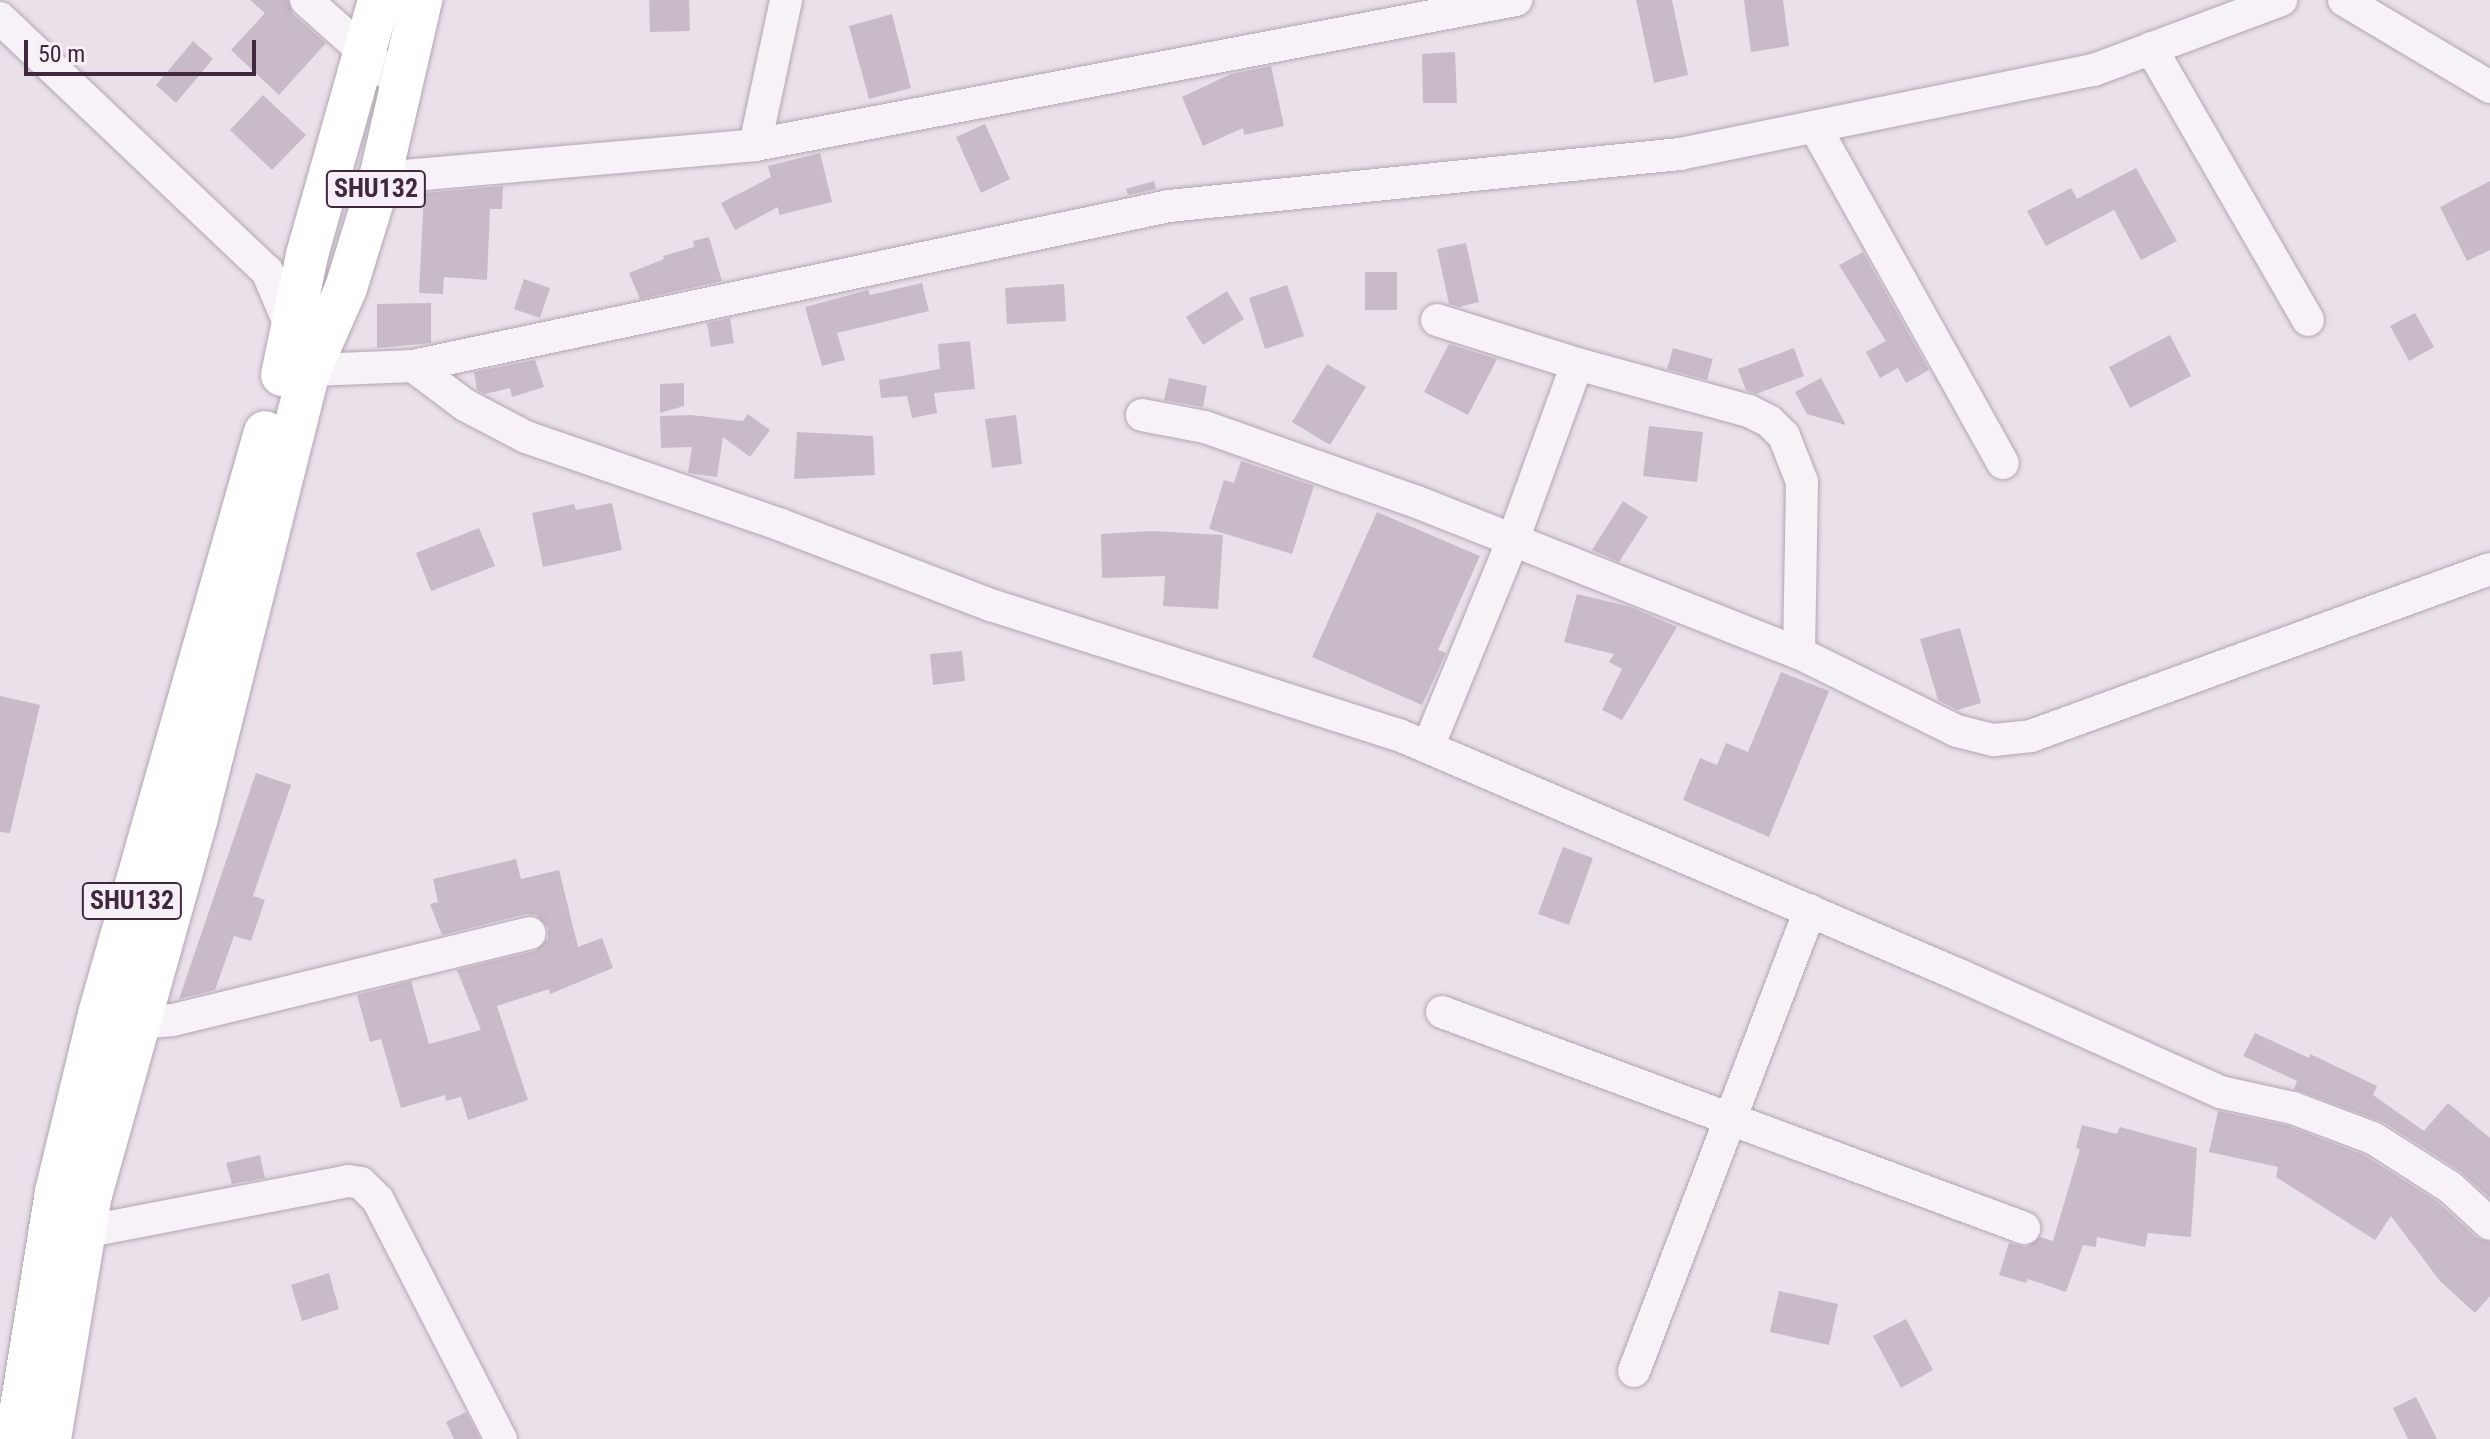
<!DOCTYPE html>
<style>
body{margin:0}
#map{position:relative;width:2490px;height:1439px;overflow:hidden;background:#e9e0e9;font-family:"Roboto Condensed",sans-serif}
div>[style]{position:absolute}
.building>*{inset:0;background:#c9bac8}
.roads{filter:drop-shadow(0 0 2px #b3a5b3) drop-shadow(0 0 2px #b3a5b3)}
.minor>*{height:32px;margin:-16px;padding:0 16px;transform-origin:16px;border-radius:16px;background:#f7f2f7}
.major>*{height:42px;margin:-21px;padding:0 21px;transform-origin:21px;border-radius:21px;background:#fff}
span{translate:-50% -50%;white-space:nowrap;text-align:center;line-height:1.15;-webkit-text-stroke:8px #f6eff6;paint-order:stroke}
.shield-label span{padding:2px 6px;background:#f6eff6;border:2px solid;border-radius:6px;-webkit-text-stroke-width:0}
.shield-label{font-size:26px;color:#40283f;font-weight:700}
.scale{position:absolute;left:24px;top:40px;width:232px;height:36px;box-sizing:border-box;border:4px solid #40283f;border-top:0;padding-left:10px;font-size:24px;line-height:28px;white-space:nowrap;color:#40283f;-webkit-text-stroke:6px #f6eff6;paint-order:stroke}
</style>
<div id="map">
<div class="building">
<div style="clip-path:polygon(250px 0,288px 0,293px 14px,326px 43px,279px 95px,231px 50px,265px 13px)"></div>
<div style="clip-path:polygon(649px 0,689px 0,690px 31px,650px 32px)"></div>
<div style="clip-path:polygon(1636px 0,1672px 0,1688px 75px,1654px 83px)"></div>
<div style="clip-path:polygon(1744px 0,1783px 0,1789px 46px,1751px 52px)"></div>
<div style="clip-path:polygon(892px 14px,911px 88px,869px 99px,849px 26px)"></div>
<div style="clip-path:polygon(193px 41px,213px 59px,176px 103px,156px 85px)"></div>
<div style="clip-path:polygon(1455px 52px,1457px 103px,1423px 103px,1422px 54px)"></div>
<div style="clip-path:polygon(1271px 66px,1284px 126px,1244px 135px,1243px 128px,1203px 146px,1182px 97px,1231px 74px)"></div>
<div style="clip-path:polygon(263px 95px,306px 135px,272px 170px,230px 130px)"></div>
<div style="clip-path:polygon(985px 124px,1010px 179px,981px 193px,956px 137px)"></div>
<div style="clip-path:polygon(820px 153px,832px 202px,779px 215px,778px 207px,735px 230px,721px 203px,771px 177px,768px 166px)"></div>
<div style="clip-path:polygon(2136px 168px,2177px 241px,2141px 260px,2114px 210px,2046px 246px,2027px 211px,2071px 188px,2077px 199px)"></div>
<div style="clip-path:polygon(1154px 181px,1156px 189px,1128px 195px,1126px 189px)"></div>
<div style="clip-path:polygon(2490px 181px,2490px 250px,2467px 261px,2440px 207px)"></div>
<div style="clip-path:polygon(503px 186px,502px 209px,490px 209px,487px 280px,444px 277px,443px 294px,419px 293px,424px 193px)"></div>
<div style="clip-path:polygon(709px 237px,722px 281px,640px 299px,629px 273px,664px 259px,663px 256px,694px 247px,693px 241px)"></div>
<div style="clip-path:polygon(1466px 243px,1479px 302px,1459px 307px,1449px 304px,1437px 249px)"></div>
<div style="clip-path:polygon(1863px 252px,1929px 370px,1906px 383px,1898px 368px,1880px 378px,1866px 352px,1886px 341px,1839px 265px)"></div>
<div style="clip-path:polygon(1365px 272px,1397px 272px,1397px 310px,1365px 310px)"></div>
<div style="clip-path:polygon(524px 279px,550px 288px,540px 318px,514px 309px)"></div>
<div style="clip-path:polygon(922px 283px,929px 311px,837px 333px,845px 360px,822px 366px,805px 307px,868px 290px,870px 295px)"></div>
<div style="clip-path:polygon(1064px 284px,1066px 321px,1007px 324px,1005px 288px)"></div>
<div style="clip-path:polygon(1287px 285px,1304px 336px,1265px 349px,1249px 298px)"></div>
<div style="clip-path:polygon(1227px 291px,1244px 319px,1203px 345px,1186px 317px)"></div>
<div style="clip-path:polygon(431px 303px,431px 343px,377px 348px,377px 304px)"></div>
<div style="clip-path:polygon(2415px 313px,2434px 347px,2409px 361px,2390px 326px)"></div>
<div style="clip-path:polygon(730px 318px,734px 343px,711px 347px,707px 323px)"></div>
<div style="clip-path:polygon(2170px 335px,2191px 376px,2130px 408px,2109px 367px)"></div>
<div style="clip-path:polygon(970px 341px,975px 389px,934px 393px,937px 413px,912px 418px,907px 396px,881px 398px,879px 380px,940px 369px,938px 344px)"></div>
<div style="clip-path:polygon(1449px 344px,1497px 359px,1468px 415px,1424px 392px)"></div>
<div style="clip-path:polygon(1673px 348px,1713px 359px,1707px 380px,1667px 369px)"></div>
<div style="clip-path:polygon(1794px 348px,1804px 376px,1756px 394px,1746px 390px,1738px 369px)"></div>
<div style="clip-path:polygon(535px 360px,544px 387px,512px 397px,510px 388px,485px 394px,477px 390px,474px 372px)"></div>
<div style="clip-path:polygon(1327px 364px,1366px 387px,1330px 445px,1292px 422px)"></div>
<div style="clip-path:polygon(1169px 378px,1207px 386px,1203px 407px,1164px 400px)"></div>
<div style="clip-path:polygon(1821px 378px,1846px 425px,1807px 414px,1795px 392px)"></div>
<div style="clip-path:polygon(684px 383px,684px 406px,660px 413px,660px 384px)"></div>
<div style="clip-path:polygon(748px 414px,770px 430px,750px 457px,723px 437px,717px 477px,688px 473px,692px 447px,661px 448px,660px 416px,691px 415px,743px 421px)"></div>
<div style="clip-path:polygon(1016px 415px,1022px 464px,992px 468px,985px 419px)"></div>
<div style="clip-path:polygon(1649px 426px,1703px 432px,1697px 482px,1643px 476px)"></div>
<div style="clip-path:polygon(797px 432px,873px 436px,875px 475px,794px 479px)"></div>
<div style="clip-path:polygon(1241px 461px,1314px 486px,1292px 554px,1209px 529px,1224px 480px,1234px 483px)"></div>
<div style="clip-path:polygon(1623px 501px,1648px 517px,1619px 562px,1592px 550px)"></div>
<div style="clip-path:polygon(612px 503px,622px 550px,543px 567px,532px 513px,574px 504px,576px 510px)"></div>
<div style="clip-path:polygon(1377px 512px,1480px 556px,1438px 650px,1446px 653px,1422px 705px,1312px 657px)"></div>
<div style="clip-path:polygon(479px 528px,495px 566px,431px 591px,416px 553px)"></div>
<div style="clip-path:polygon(1152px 531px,1223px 535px,1218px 609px,1163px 606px,1165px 576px,1102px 578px,1101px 534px)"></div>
<div style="clip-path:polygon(1577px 594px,1631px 607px,1677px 627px,1622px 720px,1602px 710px,1622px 669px,1609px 662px,1614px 654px,1564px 642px)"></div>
<div style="clip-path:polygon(1960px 628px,1981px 703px,1957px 710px,1938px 700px,1920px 639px)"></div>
<div style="clip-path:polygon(962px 651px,965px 681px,933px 685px,930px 654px)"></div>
<div style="clip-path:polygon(1781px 672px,1829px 691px,1769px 837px,1683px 800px,1700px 758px,1717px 765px,1726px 743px,1748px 752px)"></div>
<div style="clip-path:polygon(0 696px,40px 705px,10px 833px,0 832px)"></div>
<div style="clip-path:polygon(256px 773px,291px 785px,253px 896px,265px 900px,251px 941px,234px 936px,215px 990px,179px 999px)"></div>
<div style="clip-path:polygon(1563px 847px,1593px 858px,1569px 925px,1538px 914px)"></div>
<div style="clip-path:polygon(516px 859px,521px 879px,559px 870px,578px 947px,602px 938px,613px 968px,550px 994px,549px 989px,497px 1006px,528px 1100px,468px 1120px,461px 1097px,446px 1101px,445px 1095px,401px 1108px,381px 1039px,370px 1042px,357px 995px,411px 981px,429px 1044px,481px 1030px,457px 970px,535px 951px,548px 939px,548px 928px,536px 915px,526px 914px,442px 935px,430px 904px,438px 902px,433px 879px)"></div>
<div style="clip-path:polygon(2255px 1033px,2309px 1058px,2310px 1054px,2377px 1086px,2373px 1095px,2424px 1131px,2448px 1103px,2490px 1138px,2490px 1198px,2460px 1171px,2383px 1122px,2294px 1089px,2297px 1081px,2243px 1056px)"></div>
<div style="clip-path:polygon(2218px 1111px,2288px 1126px,2364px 1155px,2438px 1202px,2477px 1238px,2490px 1242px,2490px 1296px,2475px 1313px,2440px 1281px,2391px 1216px,2375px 1240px,2276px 1177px,2278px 1167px,2209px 1152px)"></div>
<div style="clip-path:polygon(2082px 1125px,2117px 1134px,2120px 1127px,2197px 1148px,2191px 1237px,2148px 1233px,2145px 1247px,2097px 1237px,2096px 1247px,2083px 1245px,2066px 1292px,2028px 1279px,2026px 1283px,1999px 1275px,2009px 1243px,2026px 1247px,2040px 1237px,2053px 1241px,2080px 1149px,2076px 1148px)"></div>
<div style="clip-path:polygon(260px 1155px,265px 1178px,232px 1184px,226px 1163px)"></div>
<div style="clip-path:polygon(329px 1273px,339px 1309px,302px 1321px,291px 1285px)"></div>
<div style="clip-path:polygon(1779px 1291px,1838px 1304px,1829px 1345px,1770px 1332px)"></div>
<div style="clip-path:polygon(1906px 1319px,1933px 1370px,1901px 1388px,1873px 1336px)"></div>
<div style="clip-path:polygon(2416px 1397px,2437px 1439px,2408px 1439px,2393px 1408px)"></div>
<div style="clip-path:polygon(466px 1412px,480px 1439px,454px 1439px,446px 1422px)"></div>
</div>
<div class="roads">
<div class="minor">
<div style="left:306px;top:0;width:126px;rotate:41.8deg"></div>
<div style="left:2344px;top:0;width:170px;rotate:30.8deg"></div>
<div style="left:0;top:18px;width:368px;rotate:43.5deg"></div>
<div style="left:267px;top:271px;width:69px;rotate:67.1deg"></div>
<div style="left:2151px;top:48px;width:314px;rotate:60deg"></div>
<div style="left:1815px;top:127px;width:385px;rotate:60.8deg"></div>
<div style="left:755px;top:145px;width:148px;rotate:-77.9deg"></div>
<div style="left:380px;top:178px;width:376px;rotate:-5deg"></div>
<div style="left:755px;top:145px;width:775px;rotate:-10.79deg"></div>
<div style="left:1437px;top:320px;width:147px;rotate:17.4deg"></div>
<div style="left:1577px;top:364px;width:178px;rotate:15.3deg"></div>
<div style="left:1749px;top:411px;width:22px;rotate:27deg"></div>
<div style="left:1769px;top:421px;width:21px;rotate:45deg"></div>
<div style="left:1784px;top:436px;width:49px;rotate:68.6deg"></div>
<div style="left:1802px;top:482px;width:171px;rotate:91deg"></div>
<div style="left:413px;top:366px;width:65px;rotate:36.9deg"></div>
<div style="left:465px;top:405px;width:69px;rotate:27.7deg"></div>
<div style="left:526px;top:437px;width:270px;rotate:19deg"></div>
<div style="left:781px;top:525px;width:225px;rotate:20.9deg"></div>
<div style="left:991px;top:605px;width:428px;rotate:17.7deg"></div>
<div style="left:1399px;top:735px;width:609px;rotate:23.2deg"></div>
<div style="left:1959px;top:975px;width:286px;rotate:24.1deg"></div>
<div style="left:2220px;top:1092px;width:75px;rotate:12.4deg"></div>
<div style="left:2293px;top:1108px;width:85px;rotate:20.6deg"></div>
<div style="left:2373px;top:1138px;width:91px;rotate:32.5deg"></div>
<div style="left:2450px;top:1187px;width:54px;rotate:42.8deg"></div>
<div style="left:289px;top:371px;width:124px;rotate:-2.3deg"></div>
<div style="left:413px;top:366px;width:773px;rotate:-11.95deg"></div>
<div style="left:1169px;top:206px;width:514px;rotate:-5.81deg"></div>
<div style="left:1680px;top:154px;width:422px;rotate:-11.5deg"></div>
<div style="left:2094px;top:70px;width:200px;rotate:-20.5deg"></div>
<div style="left:1142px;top:415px;width:64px;rotate:10.8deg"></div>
<div style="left:1205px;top:427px;width:225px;rotate:19.5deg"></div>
<div style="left:1417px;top:502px;width:411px;rotate:21.6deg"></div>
<div style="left:1799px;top:653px;width:176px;rotate:26.3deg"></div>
<div style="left:1957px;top:731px;width:38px;rotate:14deg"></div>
<div style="left:1994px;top:740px;width:37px;rotate:-6deg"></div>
<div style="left:2031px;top:736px;width:488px;rotate:-20deg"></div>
<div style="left:1428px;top:747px;width:224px;rotate:-67.7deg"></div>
<div style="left:1513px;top:540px;width:187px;rotate:-70deg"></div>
<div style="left:1442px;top:1012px;width:621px;rotate:20.36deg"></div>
<div style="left:118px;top:1018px;width:22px;rotate:13deg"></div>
<div style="left:139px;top:1023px;width:34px;rotate:-5deg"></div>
<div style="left:173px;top:1020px;width:367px;rotate:-13.7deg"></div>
<div style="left:84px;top:1232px;width:269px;rotate:-10.9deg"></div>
<div style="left:348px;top:1181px;width:13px;rotate:9deg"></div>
<div style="left:361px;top:1183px;width:24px;rotate:45deg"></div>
<div style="left:378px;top:1200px;width:269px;rotate:62.8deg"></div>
<div style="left:1634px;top:1371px;width:493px;rotate:-69.1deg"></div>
</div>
<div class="major">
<div style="left:282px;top:375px;width:123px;rotate:-78.2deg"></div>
<div style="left:307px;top:255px;width:265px;rotate:-74.2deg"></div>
<div style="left:16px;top:1439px;width:250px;rotate:-80.8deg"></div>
<div style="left:56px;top:1192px;width:183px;rotate:-76.4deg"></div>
<div style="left:99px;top:1014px;width:605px;rotate:-74.08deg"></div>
<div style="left:50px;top:1439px;width:247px;rotate:-80.5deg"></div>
<div style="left:91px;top:1195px;width:393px;rotate:-74.3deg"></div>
<div style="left:197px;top:817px;width:459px;rotate:-75.9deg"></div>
<div style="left:309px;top:372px;width:92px;rotate:-66.2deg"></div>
<div style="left:346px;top:288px;width:115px;rotate:-72.8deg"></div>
<div style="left:380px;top:178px;width:183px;rotate:-77deg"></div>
</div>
</div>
<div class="shield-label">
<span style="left:376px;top:189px">SHU132</span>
<span style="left:132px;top:901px">SHU132</span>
</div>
<div class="scale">50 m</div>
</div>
